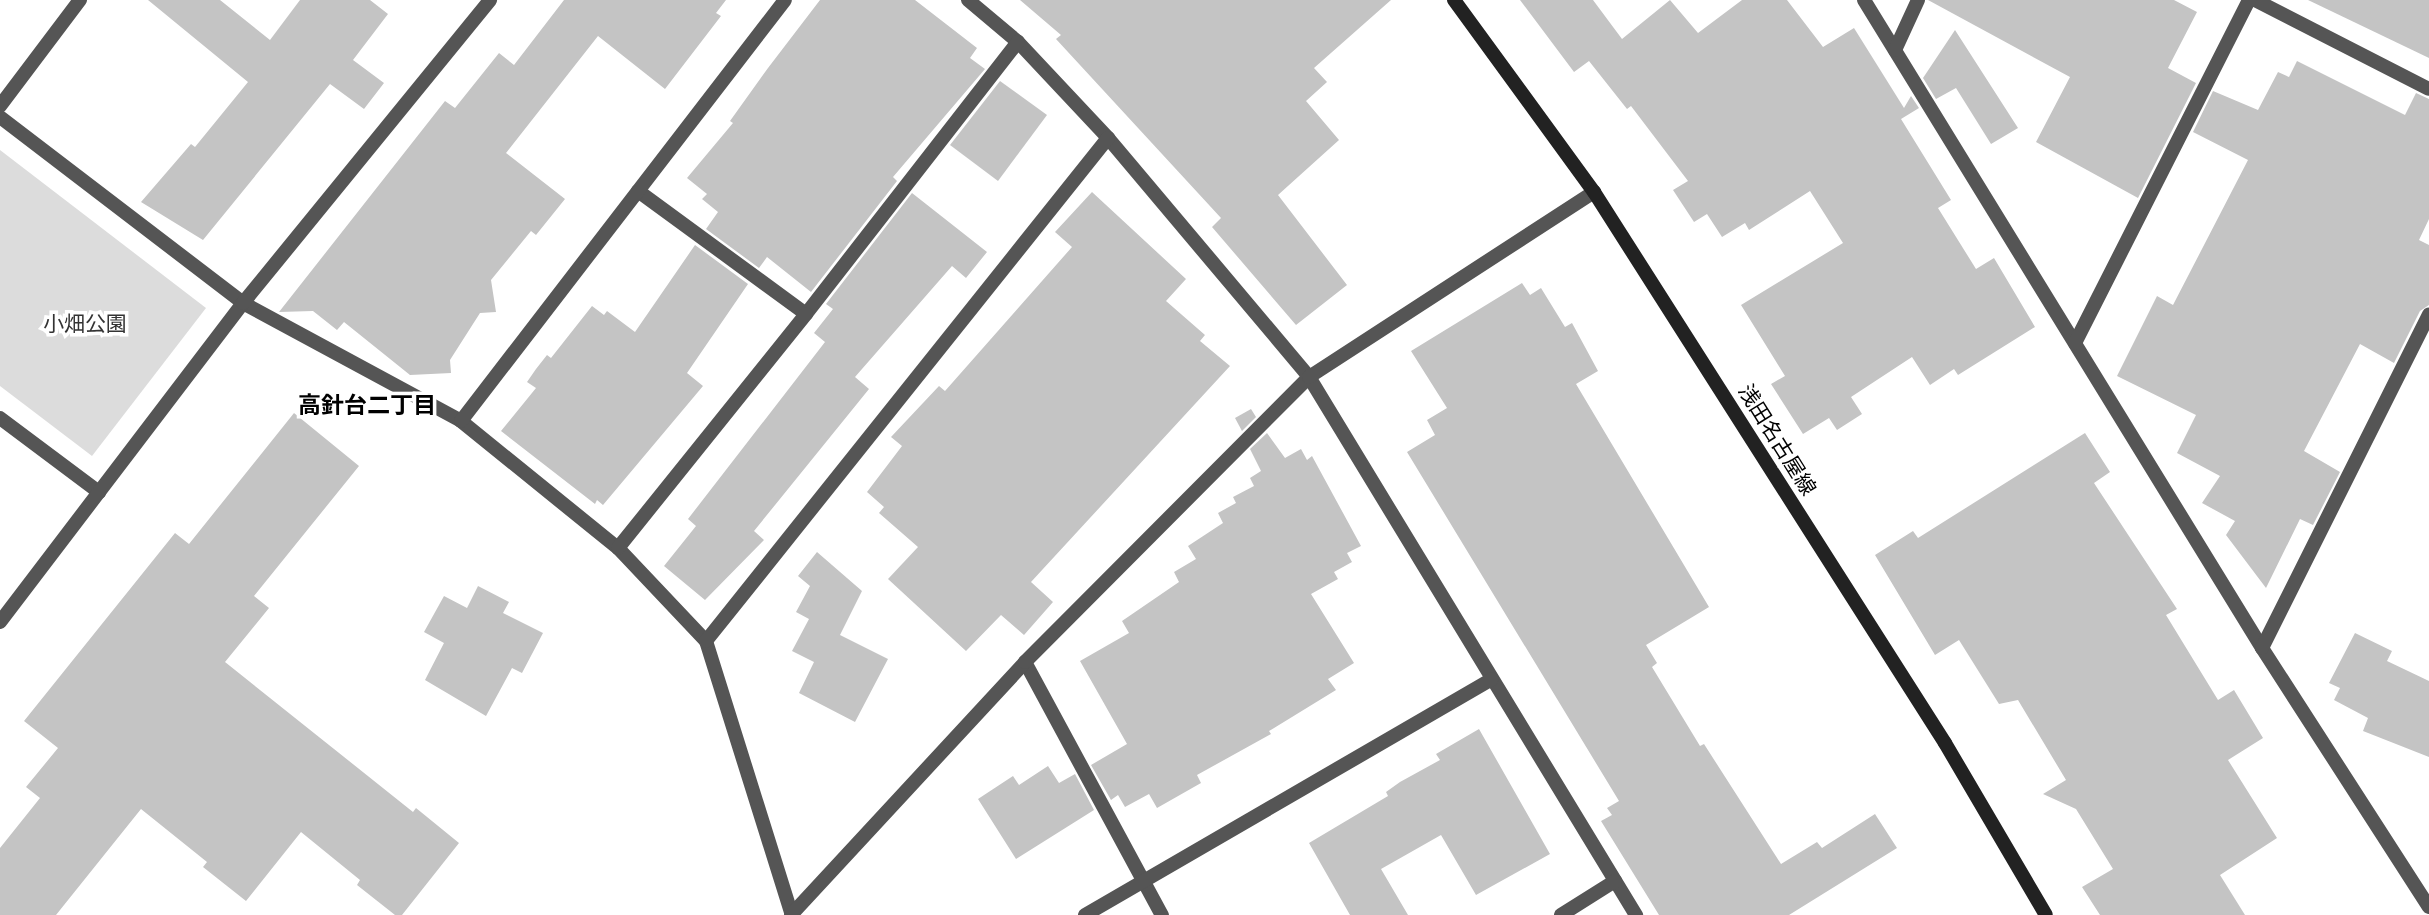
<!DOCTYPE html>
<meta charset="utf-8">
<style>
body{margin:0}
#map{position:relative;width:2429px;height:915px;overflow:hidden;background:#fff;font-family:"Fira Sans Condensed","Noto Sans JP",sans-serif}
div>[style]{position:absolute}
.green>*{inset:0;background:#dcdcdc}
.building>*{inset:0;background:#c4c4c4}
.street>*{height:14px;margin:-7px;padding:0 7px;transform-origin:7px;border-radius:7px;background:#555}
.secondary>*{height:14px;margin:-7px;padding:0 7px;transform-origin:7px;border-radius:7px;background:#222}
span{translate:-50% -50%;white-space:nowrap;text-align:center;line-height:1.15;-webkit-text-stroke:7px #fff;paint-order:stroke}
.park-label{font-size:21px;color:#333}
.street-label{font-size:21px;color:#000}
.neighbourhood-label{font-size:23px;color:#000;font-weight:700}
</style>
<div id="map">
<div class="green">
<div style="clip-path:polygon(0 150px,206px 308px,92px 456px,0 386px)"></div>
</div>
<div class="building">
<div style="clip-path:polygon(148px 0,220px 0,270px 40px,300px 0,370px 0,388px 14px,353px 60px,384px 83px,364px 109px,330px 84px,203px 240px,141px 202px,191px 144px,195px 147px,248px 82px)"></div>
<div style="clip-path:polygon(564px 0,726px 0,716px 13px,721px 16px,665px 89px,598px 36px,506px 153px,565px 199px,536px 235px,531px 231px,491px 280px,496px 312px,480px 313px,450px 360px,451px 373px,410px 375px,344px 322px,337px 330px,313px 311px,279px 312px,445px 101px,455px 108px,499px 53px,514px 65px)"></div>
<div style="clip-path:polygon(820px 0,915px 0,977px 48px,970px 58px,985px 69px,893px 177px,897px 181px,811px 292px,767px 257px,759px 268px,706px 229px,718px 212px,702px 199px,707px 194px,687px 178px,733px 123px,730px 121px,768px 68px)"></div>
<div style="clip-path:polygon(1020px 0,1391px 0,1314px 68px,1327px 82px,1306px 101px,1339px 140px,1278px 195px,1347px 285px,1296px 325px,1212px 227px,1221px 218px,1056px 39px,1061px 35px)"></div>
<div style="clip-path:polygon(1520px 0,1593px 0,1622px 39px,1670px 0,1698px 33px,1742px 0,1787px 0,1823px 47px,1854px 28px,1904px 108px,1911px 96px,1919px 108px,1901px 119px,1951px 200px,1938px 208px,1976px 269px,1994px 258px,2035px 327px,1958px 375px,1954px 369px,1930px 385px,1912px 357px,1851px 397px,1862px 414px,1837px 430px,1829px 418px,1803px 434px,1771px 384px,1785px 376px,1741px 305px,1843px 243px,1810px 191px,1749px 230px,1745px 223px,1722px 237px,1707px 214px,1694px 222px,1673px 190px,1688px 181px,1631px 106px,1627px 109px,1589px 61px,1574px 72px)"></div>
<div style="clip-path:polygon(1928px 0,2174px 0,2197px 12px,2168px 68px,2196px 83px,2138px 198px,2036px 142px,2070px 77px)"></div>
<div style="clip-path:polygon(2308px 0,2429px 0,2429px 58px)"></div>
<div style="clip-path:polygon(1955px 30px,2018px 128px,1991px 144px,1956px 88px,1936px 99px,1923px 78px)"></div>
<div style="clip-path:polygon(2297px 61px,2405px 115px,2416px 93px,2429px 99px,2429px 219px,2419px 240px,2429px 245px,2429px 305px,2420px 311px,2394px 363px,2360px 344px,2304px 451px,2340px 472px,2313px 525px,2300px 519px,2266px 588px,2226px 535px,2235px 521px,2202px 503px,2220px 476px,2177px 453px,2196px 415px,2117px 376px,2157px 296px,2173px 305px,2248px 160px,2193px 132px,2213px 91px,2258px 110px,2278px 72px,2289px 77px)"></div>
<div style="clip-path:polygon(1000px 81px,1047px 115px,998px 181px,950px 145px)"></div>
<div style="clip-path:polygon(1092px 192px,1186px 279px,1166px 301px,1205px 335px,1200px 341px,1230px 366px,1031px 582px,1053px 602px,1024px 635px,1001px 615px,966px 651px,888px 579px,918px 547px,879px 513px,884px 507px,867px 492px,902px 446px,891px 437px,939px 386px,945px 391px,1072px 247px,1055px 232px)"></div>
<div style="clip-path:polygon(912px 193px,987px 252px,966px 278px,952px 266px,855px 377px,869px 389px,754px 531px,764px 540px,705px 600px,664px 566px,696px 526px,688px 519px,825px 342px,814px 333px,833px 309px,826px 304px)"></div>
<div style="clip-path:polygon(695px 245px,748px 284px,687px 373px,703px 386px,603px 505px,597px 500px,595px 504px,501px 431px,536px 388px,527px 382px,536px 369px,547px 355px,551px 358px,592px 306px,604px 315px,607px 311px,635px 332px)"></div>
<div style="clip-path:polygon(1522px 283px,1530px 295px,1541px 288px,1565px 327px,1572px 323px,1598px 371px,1576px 384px,1709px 607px,1646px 645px,1657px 663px,1652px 667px,1700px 746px,1704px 744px,1781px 864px,1817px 842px,1822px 848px,1875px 814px,1897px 848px,1789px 915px,1659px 915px,1601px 821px,1612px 815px,1607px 808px,1619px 801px,1407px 452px,1435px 435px,1427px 420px,1447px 408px,1411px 351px)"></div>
<div style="clip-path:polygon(1251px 409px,1256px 417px,1242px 431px,1235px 418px)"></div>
<div style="clip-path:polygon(294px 413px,359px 466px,254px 596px,269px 608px,225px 662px,413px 812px,416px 808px,459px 843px,402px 915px,395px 915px,357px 885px,360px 880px,301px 832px,246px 901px,203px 867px,207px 862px,141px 809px,56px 915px,0 915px,0 848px,40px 798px,26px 787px,58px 748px,24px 721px,175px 533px,189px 544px)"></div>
<div style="clip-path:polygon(1267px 433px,1285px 458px,1301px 449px,1307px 460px,1312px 456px,1361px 546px,1347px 553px,1352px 562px,1334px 572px,1338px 579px,1311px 594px,1354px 663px,1328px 679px,1336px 690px,1269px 731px,1271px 734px,1197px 775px,1201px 783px,1157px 808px,1149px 794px,1125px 807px,1118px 795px,1111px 800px,1091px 765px,1127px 744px,1080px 661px,1129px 633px,1122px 621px,1179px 582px,1174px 572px,1196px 559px,1188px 546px,1223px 523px,1218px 513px,1236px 503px,1233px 497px,1254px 486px,1250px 478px,1261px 471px,1250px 449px)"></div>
<div style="clip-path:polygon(2085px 433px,2110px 472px,2094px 483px,2177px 609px,2166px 615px,2218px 700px,2234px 690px,2263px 738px,2228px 760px,2277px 838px,2220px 875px,2245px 915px,2100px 915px,2082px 887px,2113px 869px,2076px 809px,2043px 794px,2066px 780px,2018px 700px,1999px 704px,1959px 640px,1935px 655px,1875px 555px,1913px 531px,1918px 538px)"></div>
<div style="clip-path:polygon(817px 552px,862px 591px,840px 635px,888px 659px,855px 722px,799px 693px,814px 662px,792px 651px,809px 619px,796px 612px,810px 586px,798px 576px)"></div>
<div style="clip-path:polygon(478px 586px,509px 602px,503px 613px,543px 633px,522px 673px,512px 668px,486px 716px,425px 680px,444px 643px,424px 632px,444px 596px,467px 608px)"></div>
<div style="clip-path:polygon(2355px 633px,2392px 651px,2387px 661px,2429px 681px,2429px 757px,2363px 731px,2368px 718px,2334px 700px,2340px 688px,2329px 683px)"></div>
<div style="clip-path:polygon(1479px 729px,1550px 854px,1476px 895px,1441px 835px,1381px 869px,1408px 915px,1350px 915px,1309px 843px,1388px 796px,1386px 792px,1400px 782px,1440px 760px,1436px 754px)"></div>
<div style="clip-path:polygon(1048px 766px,1059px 783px,1075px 774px,1094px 810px,1016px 859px,978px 799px,1013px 776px,1019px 785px)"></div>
</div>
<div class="street">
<div style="left:968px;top:0;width:65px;rotate:40deg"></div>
<div style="left:1018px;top:42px;width:132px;rotate:46.8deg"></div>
<div style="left:1108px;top:138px;width:312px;rotate:49.9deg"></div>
<div style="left:1309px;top:377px;width:630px;rotate:58.71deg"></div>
<div style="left:1864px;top:0;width:760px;rotate:58.44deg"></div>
<div style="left:2262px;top:648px;width:308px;rotate:57.2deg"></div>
<div style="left:2255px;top:0;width:195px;rotate:27.1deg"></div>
<div style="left:1895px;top:50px;width:55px;rotate:-65.3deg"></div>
<div style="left:0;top:106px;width:133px;rotate:-53deg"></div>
<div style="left:0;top:117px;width:306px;rotate:37.4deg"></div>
<div style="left:243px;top:303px;width:248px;rotate:28.4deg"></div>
<div style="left:461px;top:421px;width:202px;rotate:39deg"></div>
<div style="left:618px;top:548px;width:128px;rotate:46.6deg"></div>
<div style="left:706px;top:641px;width:287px;rotate:72.6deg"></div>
<div style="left:638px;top:191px;width:208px;rotate:36.2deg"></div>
<div style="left:806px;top:314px;width:345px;rotate:-52.1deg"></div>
<div style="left:2075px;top:343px;width:385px;rotate:-63.1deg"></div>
<div style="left:0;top:418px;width:124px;rotate:36.8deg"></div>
<div style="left:461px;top:421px;width:531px;rotate:-52.42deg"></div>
<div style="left:618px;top:548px;width:300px;rotate:-51.2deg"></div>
<div style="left:0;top:622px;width:401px;rotate:-52.7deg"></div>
<div style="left:243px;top:303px;width:391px;rotate:-50.8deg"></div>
<div style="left:706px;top:641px;width:644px;rotate:-51.37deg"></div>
<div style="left:2262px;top:648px;width:373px;rotate:-63.4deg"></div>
<div style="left:1025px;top:662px;width:288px;rotate:61.6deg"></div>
<div style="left:791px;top:915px;width:345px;rotate:-47.2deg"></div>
<div style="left:1025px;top:662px;width:402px;rotate:-45.1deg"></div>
<div style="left:1309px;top:377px;width:340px;rotate:-33deg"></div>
<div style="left:1085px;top:915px;width:470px;rotate:-30.1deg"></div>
<div style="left:1561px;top:915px;width:64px;rotate:-32.2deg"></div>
</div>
<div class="secondary">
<div style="left:1454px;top:0;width:238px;rotate:53.9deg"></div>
<div style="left:1594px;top:192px;width:653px;rotate:57.5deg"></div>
<div style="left:1945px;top:743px;width:199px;rotate:59.6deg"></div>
</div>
<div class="park-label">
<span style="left:85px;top:324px">小畑公園</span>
</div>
<div class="street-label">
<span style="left:1777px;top:440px;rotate:58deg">浅田名古屋線</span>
</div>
<div class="neighbourhood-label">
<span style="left:367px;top:405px">高針台二丁目</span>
</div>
</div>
